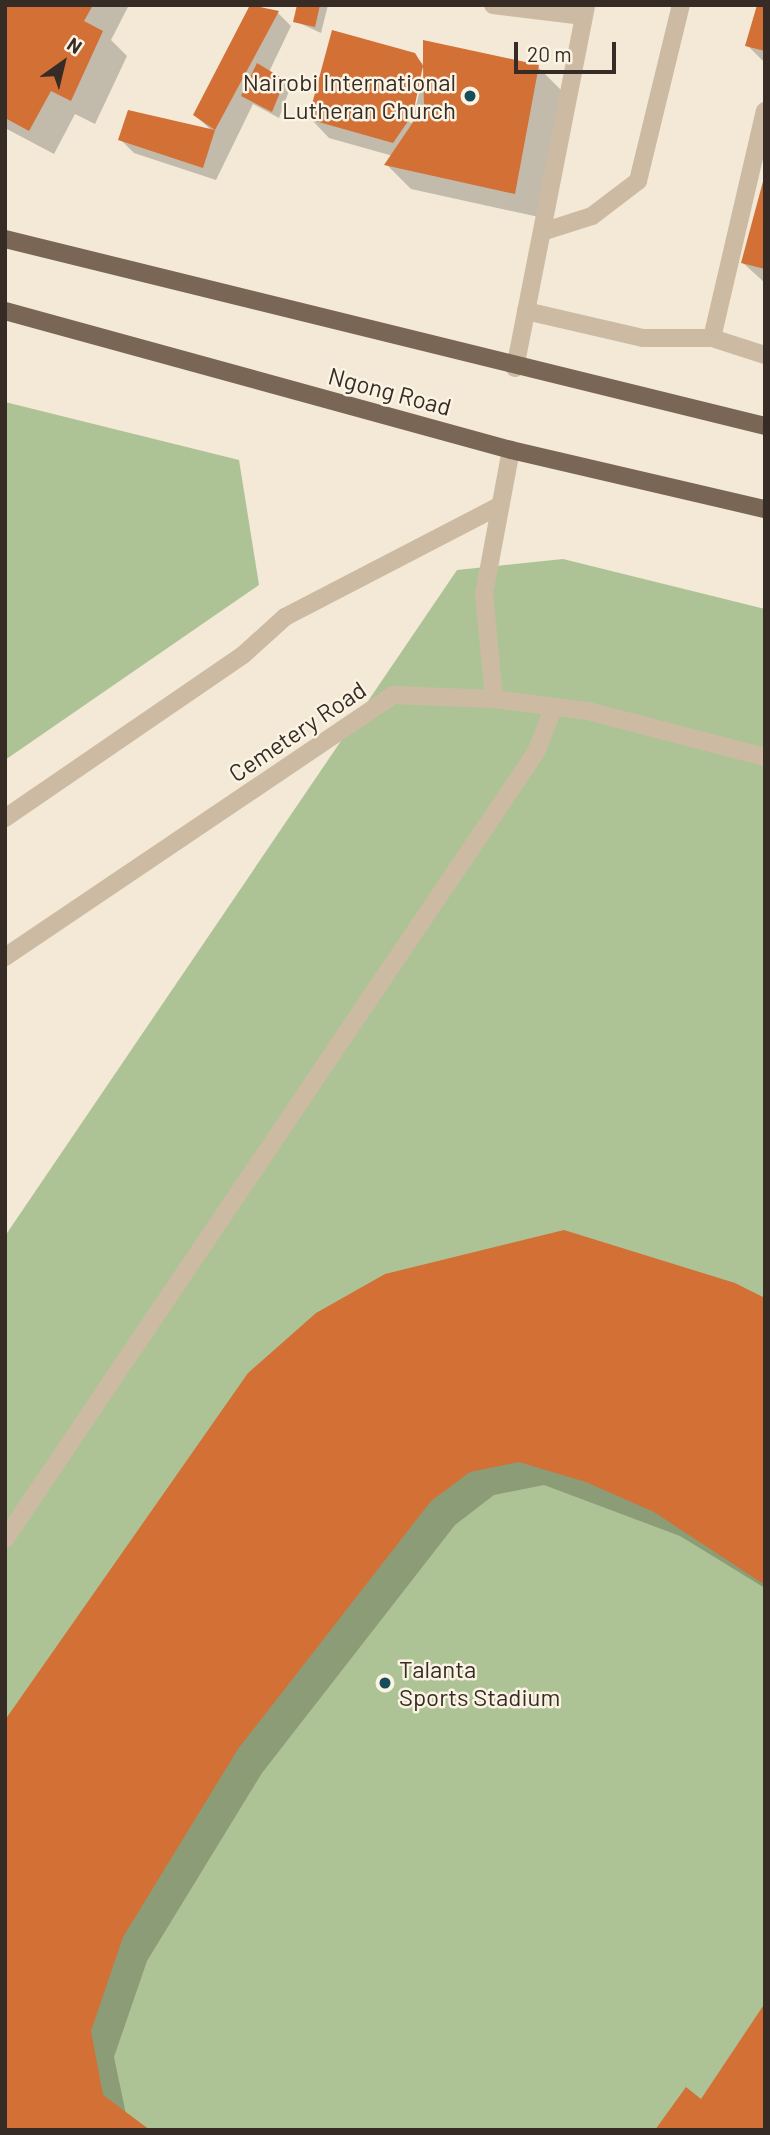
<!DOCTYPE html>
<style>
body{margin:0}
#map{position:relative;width:770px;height:2135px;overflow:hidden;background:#f3e9d6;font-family:Barlow,sans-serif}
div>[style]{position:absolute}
.green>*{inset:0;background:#aec395}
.shadow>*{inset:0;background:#0003}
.building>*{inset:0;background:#d27036}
.minor>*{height:18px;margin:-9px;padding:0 9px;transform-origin:9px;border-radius:9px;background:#ccbba2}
.major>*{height:18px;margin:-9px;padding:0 9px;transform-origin:9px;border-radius:9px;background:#796654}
.dots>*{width:19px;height:19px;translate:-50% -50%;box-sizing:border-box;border:4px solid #fbf3e3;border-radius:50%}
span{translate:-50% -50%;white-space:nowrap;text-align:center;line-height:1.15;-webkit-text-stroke:5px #fbf3e3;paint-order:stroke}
.poi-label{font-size:24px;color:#362c25}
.right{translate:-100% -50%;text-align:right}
.left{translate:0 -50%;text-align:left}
.street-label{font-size:24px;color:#362c25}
.frame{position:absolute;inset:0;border:7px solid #362c25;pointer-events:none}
.north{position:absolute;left:28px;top:28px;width:70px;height:70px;-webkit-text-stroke:5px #fbf3e3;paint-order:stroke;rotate:34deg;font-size:19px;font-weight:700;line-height:28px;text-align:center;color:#362c25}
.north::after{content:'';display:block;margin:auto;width:24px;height:32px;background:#362c25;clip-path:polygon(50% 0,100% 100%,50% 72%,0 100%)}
.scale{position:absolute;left:514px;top:42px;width:102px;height:32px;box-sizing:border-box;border:4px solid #362c25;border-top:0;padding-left:9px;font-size:21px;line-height:24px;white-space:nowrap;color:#362c25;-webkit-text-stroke:5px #fbf3e3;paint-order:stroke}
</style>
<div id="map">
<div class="green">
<div style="clip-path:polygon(5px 402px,239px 460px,259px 585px,5px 760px)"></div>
<div style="clip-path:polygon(563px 559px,765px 609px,765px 2130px,5px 2130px,5px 1236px,457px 570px)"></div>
</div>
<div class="shadow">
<div style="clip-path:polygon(5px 5px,129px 5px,111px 40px,127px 56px,95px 124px,75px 114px,54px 154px,5px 128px)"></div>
<div style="clip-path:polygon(252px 5px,277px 12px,291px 26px,269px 72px,290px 88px,279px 118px,253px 104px,216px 180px,134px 153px,120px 139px,212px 131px,195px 115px)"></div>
<div style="clip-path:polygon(299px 5px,328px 5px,321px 33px,295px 21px)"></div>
<div style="clip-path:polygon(765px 5px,765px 63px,747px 45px)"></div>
<div style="clip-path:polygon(evenodd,414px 55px,425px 66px,538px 67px,562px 91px,539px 217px,411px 189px,387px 165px,393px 156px,329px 138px,310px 118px,414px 55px,421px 68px,425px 68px,412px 123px,409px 122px,421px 68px)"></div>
<div style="clip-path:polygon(765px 178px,765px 283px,743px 263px)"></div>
<div style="clip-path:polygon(765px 1300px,765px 1588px,680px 1536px,544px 1485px,494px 1495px,455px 1525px,262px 1773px,147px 1961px,114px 2057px,126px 2114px,5px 2130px,5px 1723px)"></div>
</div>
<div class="building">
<div style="clip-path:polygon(5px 5px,93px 5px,84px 21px,103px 31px,71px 101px,51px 91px,29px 131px,5px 118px)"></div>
<div style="clip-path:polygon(250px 5px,279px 11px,215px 130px,193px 115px)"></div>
<div style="clip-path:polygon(297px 5px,320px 5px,315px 27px,293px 22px)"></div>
<div style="clip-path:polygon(757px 5px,765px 5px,765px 51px,745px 46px)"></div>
<div style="clip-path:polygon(332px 30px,415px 53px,423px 66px,423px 40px,539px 65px,515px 194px,384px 165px,424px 106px,423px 66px,413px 114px,393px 143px,308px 119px)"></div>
<div style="clip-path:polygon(257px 63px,285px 80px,272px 112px,241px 96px)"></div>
<div style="clip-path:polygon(128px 110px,215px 130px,203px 168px,118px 140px)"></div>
<div style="clip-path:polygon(765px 174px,765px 269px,741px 263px)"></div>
<div style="clip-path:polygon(564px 1230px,735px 1283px,765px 1298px,765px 1585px,654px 1512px,586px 1482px,519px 1462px,470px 1472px,431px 1501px,238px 1749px,123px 1937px,91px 2031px,103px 2095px,150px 2130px,5px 2130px,5px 1720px,248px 1373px,316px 1313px,385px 1274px)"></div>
<div style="clip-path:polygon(765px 2003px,765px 2130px,655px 2130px,686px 2087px,701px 2099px)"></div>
</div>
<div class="minor">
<div style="left:493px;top:5px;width:91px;rotate:7deg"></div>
<div style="left:542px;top:232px;width:52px;rotate:-17.7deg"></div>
<div style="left:592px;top:216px;width:58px;rotate:-37.3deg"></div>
<div style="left:638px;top:181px;width:181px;rotate:-76.3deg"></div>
<div style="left:526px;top:311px;width:120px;rotate:13deg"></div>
<div style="left:643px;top:338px;width:69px"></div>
<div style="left:712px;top:338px;width:56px;rotate:17.8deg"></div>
<div style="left:712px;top:338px;width:233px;rotate:-76.9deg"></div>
<div style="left:515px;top:368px;width:370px;rotate:-78.9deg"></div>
<div style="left:494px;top:699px;width:95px;rotate:7.3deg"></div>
<div style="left:588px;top:711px;width:183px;rotate:14.6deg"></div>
<div style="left:5px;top:818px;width:288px;rotate:-34.4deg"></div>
<div style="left:243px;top:655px;width:57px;rotate:-42.1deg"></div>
<div style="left:285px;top:617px;width:241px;rotate:-27.4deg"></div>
<div style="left:5px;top:957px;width:468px;rotate:-34deg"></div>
<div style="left:393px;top:695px;width:101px;rotate:2.3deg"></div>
<div style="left:494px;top:699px;width:105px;rotate:-95.4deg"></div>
<div style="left:484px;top:594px;width:147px;rotate:-79.4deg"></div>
<div style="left:5px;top:1539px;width:949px;rotate:-55.99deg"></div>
<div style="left:536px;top:752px;width:48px;rotate:-68.2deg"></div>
</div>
<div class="major">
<div style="left:5px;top:239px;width:783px;rotate:13.82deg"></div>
<div style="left:5px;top:311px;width:525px;rotate:15.36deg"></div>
<div style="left:511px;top:450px;width:261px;rotate:13.1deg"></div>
</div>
<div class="dots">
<div style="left:470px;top:96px;background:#174d5b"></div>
<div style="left:385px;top:1683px;background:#174d5b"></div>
</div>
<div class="poi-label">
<span class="right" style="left:456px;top:96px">Nairobi International<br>Lutheran Church</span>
<span class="left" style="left:399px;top:1683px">Talanta<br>Sports Stadium</span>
</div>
<div class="street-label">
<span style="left:390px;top:391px;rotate:15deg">Ngong Road</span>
<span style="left:297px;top:731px;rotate:-34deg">Cemetery Road</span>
</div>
<div class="frame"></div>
<div class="north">N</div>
<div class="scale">20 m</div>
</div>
